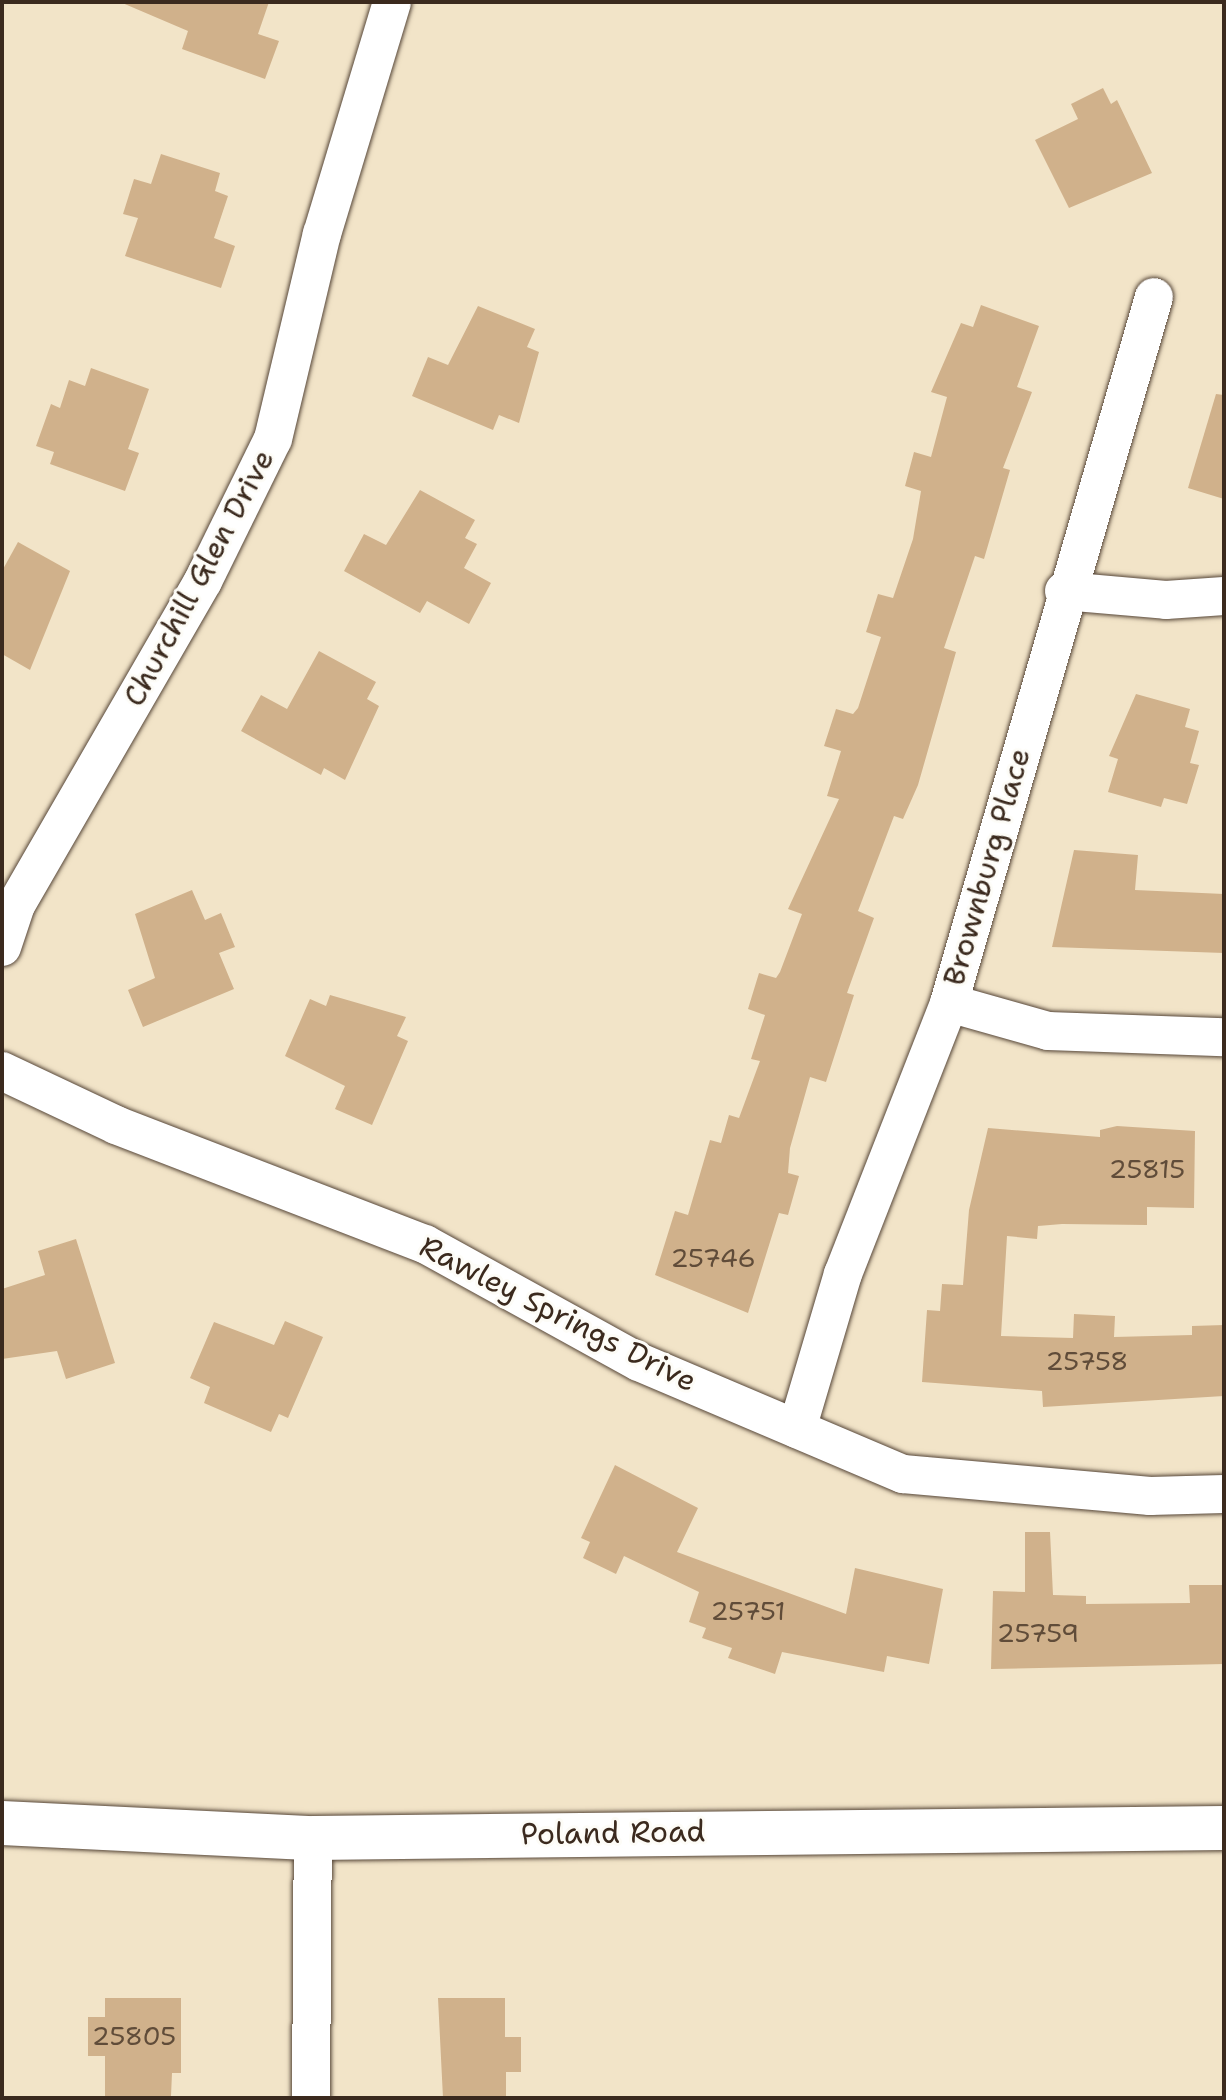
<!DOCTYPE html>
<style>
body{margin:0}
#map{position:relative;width:1226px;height:2100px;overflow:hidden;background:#f2e4c8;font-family:"Shantell Sans",sans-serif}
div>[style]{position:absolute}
.building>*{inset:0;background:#d0b18b}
.roads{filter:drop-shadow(0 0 2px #564638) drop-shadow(0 0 2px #564638)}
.minor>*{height:38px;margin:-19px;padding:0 19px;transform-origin:19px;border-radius:19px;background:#fff}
.tertiary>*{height:44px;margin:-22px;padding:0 22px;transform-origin:22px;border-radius:22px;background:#fff}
span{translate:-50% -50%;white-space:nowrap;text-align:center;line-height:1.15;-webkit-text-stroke:6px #fdfcf7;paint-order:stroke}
.number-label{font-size:26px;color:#604c39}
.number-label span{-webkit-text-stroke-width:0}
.street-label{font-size:30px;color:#3b2a1e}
.frame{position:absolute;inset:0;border:4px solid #3b2a1e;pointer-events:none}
</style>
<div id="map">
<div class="building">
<div style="clip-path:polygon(120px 2px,269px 2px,258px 34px,279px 41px,265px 79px,182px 49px,188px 31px)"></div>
<div style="clip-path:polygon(1103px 88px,1111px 104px,1117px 100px,1152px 173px,1069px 208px,1035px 140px,1078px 119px,1071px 104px)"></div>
<div style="clip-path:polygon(161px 154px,220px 173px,215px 191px,228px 196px,214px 238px,235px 246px,221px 288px,125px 256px,138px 218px,123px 214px,134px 179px,151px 184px)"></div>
<div style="clip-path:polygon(981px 305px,1039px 326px,1017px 387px,1032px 392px,1003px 468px,1010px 470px,984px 559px,975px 556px,944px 648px,956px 652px,918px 785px,903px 819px,894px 816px,858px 911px,874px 918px,847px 993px,854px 995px,826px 1082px,810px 1077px,790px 1148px,788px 1173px,799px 1176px,788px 1215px,779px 1213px,748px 1313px,655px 1275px,675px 1211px,688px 1215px,710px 1140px,721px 1143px,729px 1115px,739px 1118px,760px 1061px,751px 1059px,765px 1015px,748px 1009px,759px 973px,776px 978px,780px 972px,802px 914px,788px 909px,839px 799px,827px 796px,841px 751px,824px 746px,836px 709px,853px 714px,858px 708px,881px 637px,866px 632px,878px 594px,893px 598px,913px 539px,921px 491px,905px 486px,914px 452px,931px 457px,947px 397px,931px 392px,961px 323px,973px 327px)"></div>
<div style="clip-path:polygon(478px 306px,535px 329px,527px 347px,539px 352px,519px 423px,499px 415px,493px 430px,412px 396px,428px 357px,448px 365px)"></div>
<div style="clip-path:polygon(91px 368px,149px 389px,128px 449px,139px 453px,125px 491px,50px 464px,54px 452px,36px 446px,51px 404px,60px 408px,69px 380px,85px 386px)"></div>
<div style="clip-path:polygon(1216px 394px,1224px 395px,1224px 499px,1188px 488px)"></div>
<div style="clip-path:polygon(420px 490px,475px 520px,465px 538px,477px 544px,464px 568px,491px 583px,469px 624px,427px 601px,420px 613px,344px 571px,364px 534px,386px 545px)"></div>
<div style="clip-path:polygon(18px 542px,70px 571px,30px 670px,2px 654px,2px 571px)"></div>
<div style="clip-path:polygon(319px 651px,376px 682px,367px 699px,379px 706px,345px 780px,324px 768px,321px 775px,241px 731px,261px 695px,287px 709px)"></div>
<div style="clip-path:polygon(1136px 694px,1190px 709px,1185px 727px,1199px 731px,1190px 763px,1199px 765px,1187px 804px,1164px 798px,1161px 807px,1108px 792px,1118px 759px,1109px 756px)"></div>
<div style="clip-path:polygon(1074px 850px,1138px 855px,1135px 890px,1224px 894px,1224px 953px,1052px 947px)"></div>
<div style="clip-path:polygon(192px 890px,205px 920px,221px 913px,235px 947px,219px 953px,234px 989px,143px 1027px,128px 990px,155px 978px,135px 914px)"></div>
<div style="clip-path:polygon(330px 995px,406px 1017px,397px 1036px,408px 1041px,372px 1125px,335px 1109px,345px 1086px,285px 1056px,310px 999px,326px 1006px)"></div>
<div style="clip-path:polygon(1117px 1126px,1195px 1131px,1194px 1208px,1147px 1207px,1147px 1225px,1062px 1224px,1038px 1226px,1037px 1239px,1007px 1236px,1001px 1336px,1073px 1338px,1074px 1314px,1115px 1316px,1114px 1337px,1192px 1335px,1192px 1326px,1224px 1325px,1224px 1396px,1043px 1407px,1042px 1391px,922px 1382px,927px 1310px,940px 1311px,942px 1284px,963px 1285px,969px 1210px,988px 1128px,1100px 1137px,1100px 1130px)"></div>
<div style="clip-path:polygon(76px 1239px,115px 1363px,66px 1379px,57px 1351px,2px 1359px,2px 1289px,45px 1275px,38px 1251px)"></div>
<div style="clip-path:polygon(285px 1321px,323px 1337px,288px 1418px,279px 1414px,271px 1432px,204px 1403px,210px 1387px,190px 1378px,214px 1322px,274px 1345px)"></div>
<div style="clip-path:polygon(615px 1465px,698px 1508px,677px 1552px,846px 1614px,855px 1568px,943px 1589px,929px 1664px,887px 1656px,884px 1672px,782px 1652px,775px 1674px,728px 1658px,732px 1648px,702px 1638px,706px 1628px,689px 1622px,699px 1592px,624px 1556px,616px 1574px,583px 1558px,590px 1542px,581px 1538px)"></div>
<div style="clip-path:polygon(1025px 1532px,1050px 1532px,1053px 1595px,1086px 1596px,1086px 1604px,1190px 1603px,1189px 1585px,1224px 1585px,1224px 1664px,991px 1669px,993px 1591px,1025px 1592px)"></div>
<div style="clip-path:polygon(105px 1998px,181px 1998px,181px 2073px,172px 2073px,171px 2096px,105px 2096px,105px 2056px,88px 2056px,88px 2017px,105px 2017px)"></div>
<div style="clip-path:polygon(438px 1998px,505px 1998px,505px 2037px,521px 2037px,521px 2072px,506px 2072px,506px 2098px,443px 2098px)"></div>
</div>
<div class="roads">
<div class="minor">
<div style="left:1064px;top:591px;width:102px;rotate:5deg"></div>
<div style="left:1166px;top:600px;width:58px;rotate:-3.9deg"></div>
<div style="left:2px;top:947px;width:44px;rotate:-71.6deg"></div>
<div style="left:16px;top:905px;width:374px;rotate:-60deg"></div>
<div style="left:203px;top:581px;width:158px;rotate:-63.8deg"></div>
<div style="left:273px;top:439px;width:211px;rotate:-76.6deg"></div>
<div style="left:322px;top:234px;width:242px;rotate:-73.2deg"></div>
<div style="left:949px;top:1003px;width:103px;rotate:15.8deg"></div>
<div style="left:1048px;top:1031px;width:176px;rotate:2deg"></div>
<div style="left:2px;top:1071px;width:126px;rotate:25.3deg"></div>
<div style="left:116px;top:1125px;width:331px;rotate:21.1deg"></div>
<div style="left:425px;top:1244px;width:244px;rotate:28.9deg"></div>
<div style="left:639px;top:1362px;width:287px;rotate:23deg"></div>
<div style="left:903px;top:1474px;width:248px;rotate:5.1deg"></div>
<div style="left:1150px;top:1496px;width:74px;rotate:-1.5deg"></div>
<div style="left:797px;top:1429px;width:162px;rotate:-73.5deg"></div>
<div style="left:843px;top:1274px;width:291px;rotate:-68.6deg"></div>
<div style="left:949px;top:1003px;width:735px;rotate:-73.81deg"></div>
<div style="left:311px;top:2098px;width:260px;rotate:-89.6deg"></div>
</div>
<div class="tertiary">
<div style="left:2px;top:1823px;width:311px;rotate:2.8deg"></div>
<div style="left:313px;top:1838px;width:911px;rotate:-0.63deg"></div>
</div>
</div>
<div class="number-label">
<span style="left:1147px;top:1169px">25815</span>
<span style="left:713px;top:1258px">25746</span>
<span style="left:1087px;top:1361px">25758</span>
<span style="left:748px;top:1611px">25751</span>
<span style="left:1038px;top:1633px">25759</span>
<span style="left:134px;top:2036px">25805</span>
</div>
<div class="street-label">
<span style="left:199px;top:578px;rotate:-62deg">Churchill Glen Drive</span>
<span style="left:987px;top:867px;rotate:-74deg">Brownburg Place</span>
<span style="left:558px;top:1314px;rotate:27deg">Rawley Springs Drive</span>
<span style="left:613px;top:1833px;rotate:-1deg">Poland Road</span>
</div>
<div class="frame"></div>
</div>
